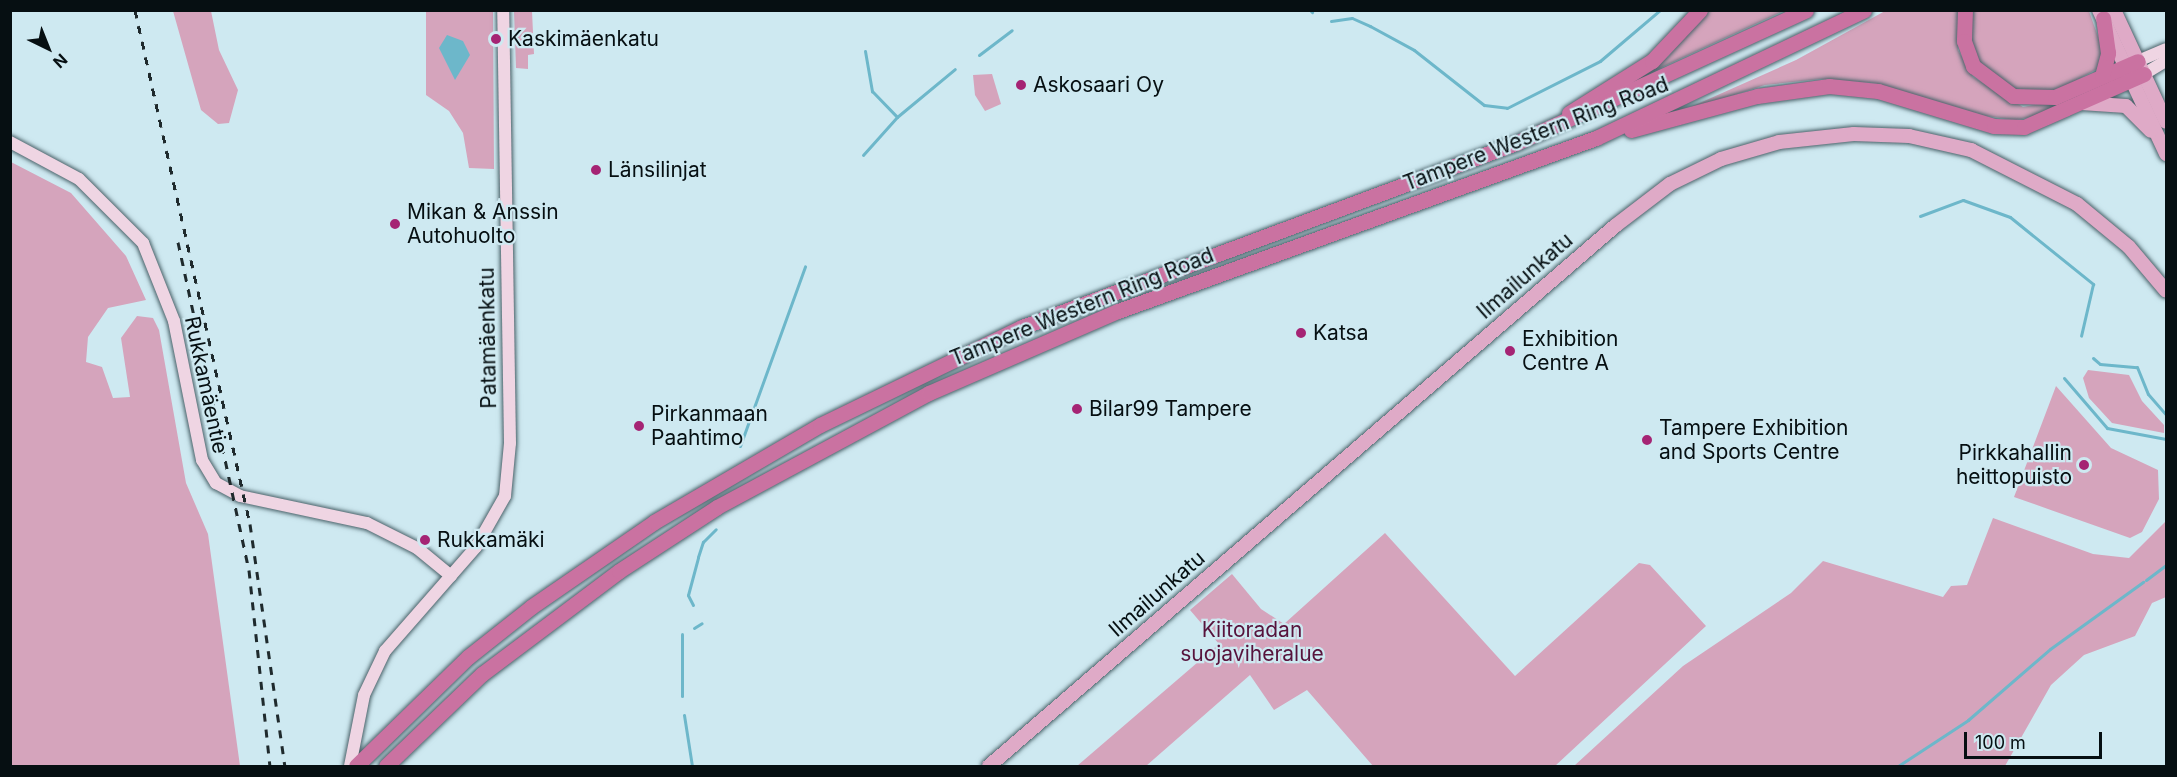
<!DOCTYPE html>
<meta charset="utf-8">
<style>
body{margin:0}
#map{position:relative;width:2177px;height:777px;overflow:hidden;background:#cee9f1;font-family:Inter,sans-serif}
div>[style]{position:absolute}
.green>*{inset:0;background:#d5a4bc}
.water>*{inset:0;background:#6db7ca}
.stream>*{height:3px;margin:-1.5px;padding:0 1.5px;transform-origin:1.5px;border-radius:1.5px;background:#6db7ca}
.roads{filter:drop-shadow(0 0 2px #4a6269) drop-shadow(0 0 2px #4a6269)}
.secondary>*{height:12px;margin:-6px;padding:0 6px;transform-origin:6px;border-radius:6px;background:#efd5e3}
.primary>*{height:14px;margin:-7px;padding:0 7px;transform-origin:7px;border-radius:7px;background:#dfaac7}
.highway>*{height:15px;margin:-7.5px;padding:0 7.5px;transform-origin:7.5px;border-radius:7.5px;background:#ca72a1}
.rail>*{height:3px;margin-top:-1.5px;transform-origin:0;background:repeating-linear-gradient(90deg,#1f2a2d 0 8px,transparent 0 16px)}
.dots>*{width:16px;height:16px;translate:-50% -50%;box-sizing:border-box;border:3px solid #cee9f1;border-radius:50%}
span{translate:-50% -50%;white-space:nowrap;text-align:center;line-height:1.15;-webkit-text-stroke:4.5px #cee9f1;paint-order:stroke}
.poi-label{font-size:21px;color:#060f12}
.left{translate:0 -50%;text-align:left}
.right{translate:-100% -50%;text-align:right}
.street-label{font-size:21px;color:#060f12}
.park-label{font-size:21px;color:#57133c}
.frame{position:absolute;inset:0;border:12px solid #060f12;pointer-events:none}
.north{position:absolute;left:18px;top:18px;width:60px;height:60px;-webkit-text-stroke:4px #cee9f1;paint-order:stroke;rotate:137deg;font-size:16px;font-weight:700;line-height:24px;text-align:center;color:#060f12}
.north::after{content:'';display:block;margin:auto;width:21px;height:27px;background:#060f12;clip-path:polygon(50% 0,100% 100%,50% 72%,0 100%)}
.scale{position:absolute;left:1964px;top:732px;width:138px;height:27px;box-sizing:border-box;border:3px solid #060f12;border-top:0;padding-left:8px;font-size:18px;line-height:21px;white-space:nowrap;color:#060f12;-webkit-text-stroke:4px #cee9f1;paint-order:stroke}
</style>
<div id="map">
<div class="green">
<div style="clip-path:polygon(173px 11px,211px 11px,219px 50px,238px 90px,229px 123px,218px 124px,201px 110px)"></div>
<div style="clip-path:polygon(426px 11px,493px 11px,494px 169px,469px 168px,463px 133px,449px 111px,426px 95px)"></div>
<div style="clip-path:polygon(514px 11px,532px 11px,534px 54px,528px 55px,528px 69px,516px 68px)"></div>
<div style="clip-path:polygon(1706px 11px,1784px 11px,1641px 77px,1668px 57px)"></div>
<div style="clip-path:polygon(1885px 11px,1958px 11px,1958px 50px,1973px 77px,2023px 107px,2062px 100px,2052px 113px,2016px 120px,1986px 116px,1874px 83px,1821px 79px,1765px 85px,1675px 114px,1796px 60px)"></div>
<div style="clip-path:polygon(1972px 11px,2089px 11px,2103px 51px,2097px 69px,2055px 92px,2020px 91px,1994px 80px,1975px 57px,1968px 36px)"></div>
<div style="clip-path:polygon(992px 74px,1001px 104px,985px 111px,975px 95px,973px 75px)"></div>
<div style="clip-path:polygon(11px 162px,71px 193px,126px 256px,146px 300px,108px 308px,88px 337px,86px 362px,102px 367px,113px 398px,130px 397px,121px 338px,137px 316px,153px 318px,159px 330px,186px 483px,208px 534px,240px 766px,11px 766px)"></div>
<div style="clip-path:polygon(2088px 370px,2129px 375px,2142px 401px,2164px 425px,2164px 433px,2112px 423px,2089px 398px,2083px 378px)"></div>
<div style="clip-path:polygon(2056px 386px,2111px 448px,2158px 470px,2159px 499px,2142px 532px,2130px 538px,2014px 497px)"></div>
<div style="clip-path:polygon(1993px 518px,2093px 554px,2129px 558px,2166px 521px,2166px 597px,2152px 603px,2135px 636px,2084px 655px,2051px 685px,2005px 766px,1574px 766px,1683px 666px,1791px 593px,1823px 561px,1943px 597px,1951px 586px,1967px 585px)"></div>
<div style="clip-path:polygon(1385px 533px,1515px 676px,1639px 563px,1650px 565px,1706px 626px,1555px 766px,1373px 766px,1307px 690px,1274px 710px,1250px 675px,1146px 766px,1077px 766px,1219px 644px,1190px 610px,1232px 574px,1261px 609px,1284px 624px)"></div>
</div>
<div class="water">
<div style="clip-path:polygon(447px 35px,463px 41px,470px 55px,455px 80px,439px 48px)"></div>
</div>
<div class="stream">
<div style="left:1310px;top:10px;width:3px;rotate:45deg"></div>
<div style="left:1331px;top:21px;width:21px;rotate:-8deg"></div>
<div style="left:1352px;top:18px;width:20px;rotate:24deg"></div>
<div style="left:1370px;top:26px;width:50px;rotate:28.6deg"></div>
<div style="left:1414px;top:50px;width:89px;rotate:38.2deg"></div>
<div style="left:1484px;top:105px;width:23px;rotate:7deg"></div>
<div style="left:1507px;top:108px;width:104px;rotate:-26.8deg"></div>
<div style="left:1600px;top:61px;width:79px;rotate:-40.4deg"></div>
<div style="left:865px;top:51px;width:41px;rotate:80.1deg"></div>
<div style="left:872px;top:91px;width:36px;rotate:46deg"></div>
<div style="left:979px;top:55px;width:41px;rotate:-37.1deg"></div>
<div style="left:863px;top:155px;width:51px;rotate:-48.2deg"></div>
<div style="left:897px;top:117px;width:75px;rotate:-39.6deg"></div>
<div style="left:1920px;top:216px;width:46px;rotate:-20.4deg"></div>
<div style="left:1963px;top:200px;width:50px;rotate:19.9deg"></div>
<div style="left:2010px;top:217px;width:107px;rotate:38.9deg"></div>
<div style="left:2093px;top:284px;width:53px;rotate:103deg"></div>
<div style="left:2093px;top:358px;width:9px;rotate:41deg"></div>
<div style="left:2100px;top:364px;width:37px;rotate:5deg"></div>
<div style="left:2137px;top:367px;width:29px;rotate:68deg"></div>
<div style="left:2148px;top:394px;width:28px;rotate:49deg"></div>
<div style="left:2064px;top:378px;width:66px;rotate:49.3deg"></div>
<div style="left:2107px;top:428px;width:60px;rotate:10.6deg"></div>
<div style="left:740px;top:446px;width:191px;rotate:-70.1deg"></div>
<div style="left:2146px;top:580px;width:25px;rotate:-37deg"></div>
<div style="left:693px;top:605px;width:11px;rotate:-117deg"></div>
<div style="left:688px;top:595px;width:39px;rotate:-75deg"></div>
<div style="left:698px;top:557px;width:16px;rotate:-72deg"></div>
<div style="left:703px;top:542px;width:18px;rotate:-45deg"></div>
<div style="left:694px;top:628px;width:9px;rotate:-32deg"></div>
<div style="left:682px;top:634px;width:62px;rotate:90deg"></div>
<div style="left:684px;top:715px;width:52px;rotate:81.1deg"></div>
<div style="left:1898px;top:766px;width:84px;rotate:-33.3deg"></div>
<div style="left:1968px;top:720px;width:108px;rotate:-40.9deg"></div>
<div style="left:2050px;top:649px;width:115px;rotate:-35.8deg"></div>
</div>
<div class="roads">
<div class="secondary">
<div style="left:2138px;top:61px;width:30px;rotate:-23deg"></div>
<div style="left:2144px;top:74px;width:26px;rotate:-31deg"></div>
<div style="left:10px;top:142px;width:78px;rotate:28.2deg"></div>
<div style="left:79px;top:179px;width:91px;rotate:45deg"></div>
<div style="left:143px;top:243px;width:84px;rotate:68.3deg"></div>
<div style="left:174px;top:321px;width:142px;rotate:78.6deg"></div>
<div style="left:202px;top:460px;width:27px;rotate:59deg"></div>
<div style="left:216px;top:483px;width:27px;rotate:28deg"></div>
<div style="left:240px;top:496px;width:130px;rotate:12deg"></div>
<div style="left:367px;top:523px;width:56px;rotate:26.6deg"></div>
<div style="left:417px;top:548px;width:44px;rotate:39.5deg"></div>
<div style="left:350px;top:766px;width:72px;rotate:-78.8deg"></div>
<div style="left:364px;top:695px;width:49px;rotate:-64.5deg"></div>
<div style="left:385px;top:651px;width:138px;rotate:-48.8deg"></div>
<div style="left:476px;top:547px;width:59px;rotate:-60.4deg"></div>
<div style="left:505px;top:496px;width:53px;rotate:-84.6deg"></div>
<div style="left:510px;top:443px;width:433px;rotate:-90.9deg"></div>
</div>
<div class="primary">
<div style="left:2099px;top:10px;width:159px;rotate:65deg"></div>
<div style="left:2114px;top:10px;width:123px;rotate:65.1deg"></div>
<div style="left:2081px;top:103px;width:45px;rotate:3.8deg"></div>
<div style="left:2126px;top:106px;width:35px;rotate:45deg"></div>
<div style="left:989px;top:766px;width:827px;rotate:-40.78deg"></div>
<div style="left:1615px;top:226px;width:69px;rotate:-37.4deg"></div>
<div style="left:1670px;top:184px;width:57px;rotate:-26.1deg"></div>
<div style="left:1721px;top:159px;width:60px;rotate:-16.3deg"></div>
<div style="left:1779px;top:142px;width:75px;rotate:-6.1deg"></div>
<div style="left:1854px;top:134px;width:55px;rotate:2.1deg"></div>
<div style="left:1909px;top:136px;width:64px;rotate:12.7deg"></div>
<div style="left:1971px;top:150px;width:119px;rotate:27deg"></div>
<div style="left:2077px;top:204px;width:67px;rotate:39.6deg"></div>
<div style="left:2129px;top:247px;width:57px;rotate:49.9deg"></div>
</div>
<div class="highway">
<div style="left:1965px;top:10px;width:31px;rotate:92deg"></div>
<div style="left:1964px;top:41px;width:27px;rotate:70deg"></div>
<div style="left:1973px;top:66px;width:50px;rotate:36.9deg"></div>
<div style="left:2013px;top:96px;width:42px;rotate:1.4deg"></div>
<div style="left:2055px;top:97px;width:90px;rotate:-23.4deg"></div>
<div style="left:2102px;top:76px;width:24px;rotate:-75deg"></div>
<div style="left:2108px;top:53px;width:35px;rotate:-98deg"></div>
<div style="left:1569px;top:113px;width:98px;rotate:-32.1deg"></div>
<div style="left:1652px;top:61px;width:70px;rotate:-46.7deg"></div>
<div style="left:1631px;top:130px;width:131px;rotate:-15.1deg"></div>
<div style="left:1757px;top:96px;width:73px;rotate:-7.9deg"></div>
<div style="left:1829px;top:86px;width:49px;rotate:5.8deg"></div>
<div style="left:1878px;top:91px;width:121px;rotate:16.8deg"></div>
<div style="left:1994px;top:126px;width:30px;rotate:2deg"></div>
<div style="left:2024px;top:127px;width:131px;rotate:-23.8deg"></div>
<div style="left:356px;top:766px;width:156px;rotate:-44.2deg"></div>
<div style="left:468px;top:657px;width:80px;rotate:-38.4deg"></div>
<div style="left:531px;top:607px;width:150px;rotate:-34.6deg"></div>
<div style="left:654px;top:522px;width:192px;rotate:-30.3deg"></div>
<div style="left:820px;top:425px;width:225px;rotate:-25.9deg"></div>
<div style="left:1022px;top:327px;width:527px;rotate:-20.43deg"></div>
<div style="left:1516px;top:143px;width:319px;rotate:-24.6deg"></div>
<div style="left:386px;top:766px;width:133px;rotate:-43.8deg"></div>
<div style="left:482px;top:674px;width:171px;rotate:-36.9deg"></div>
<div style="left:619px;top:571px;width:117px;rotate:-33.1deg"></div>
<div style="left:717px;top:507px;width:241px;rotate:-28.3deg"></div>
<div style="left:929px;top:393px;width:206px;rotate:-23.5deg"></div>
<div style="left:1118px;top:311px;width:508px;rotate:-19.9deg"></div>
<div style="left:1596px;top:138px;width:297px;rotate:-25.5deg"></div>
</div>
</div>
<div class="rail">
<div style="left:135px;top:10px;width:527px;rotate:77.39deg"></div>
<div style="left:250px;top:524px;width:245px;rotate:81.8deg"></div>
<div style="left:178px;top:242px;width:336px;rotate:77.8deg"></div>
<div style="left:249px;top:570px;width:197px;rotate:83.9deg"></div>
</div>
<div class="dots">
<div style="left:496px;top:39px;background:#a52474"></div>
<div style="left:1021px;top:85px;background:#a52474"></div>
<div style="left:596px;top:170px;background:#a52474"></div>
<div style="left:395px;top:224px;background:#a52474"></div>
<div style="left:1301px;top:333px;background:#a52474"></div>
<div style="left:1510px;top:351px;background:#a52474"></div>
<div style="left:1077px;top:409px;background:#a52474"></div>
<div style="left:639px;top:426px;background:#a52474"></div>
<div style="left:1647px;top:440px;background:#a52474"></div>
<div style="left:2084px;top:465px;background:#a52474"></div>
<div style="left:425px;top:540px;background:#a52474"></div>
</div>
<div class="poi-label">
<span class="left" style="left:508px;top:39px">Kaskimäenkatu</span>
<span class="left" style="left:1033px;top:85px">Askosaari Oy</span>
<span class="left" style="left:608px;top:170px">Länsilinjat</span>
<span class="left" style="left:407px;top:224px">Mikan &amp; Anssin<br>Autohuolto</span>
<span class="left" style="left:1313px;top:333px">Katsa</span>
<span class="left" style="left:1522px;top:351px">Exhibition<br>Centre A</span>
<span class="left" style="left:1089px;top:409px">Bilar99 Tampere</span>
<span class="left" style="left:651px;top:426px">Pirkanmaan<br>Paahtimo</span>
<span class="left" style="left:1659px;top:440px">Tampere Exhibition<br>and Sports Centre</span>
<span class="right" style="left:2072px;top:465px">Pirkkahallin<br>heittopuisto</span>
<span class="left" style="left:437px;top:540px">Rukkamäki</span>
</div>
<div class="street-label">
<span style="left:1536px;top:134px;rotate:-21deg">Tampere Western Ring Road</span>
<span style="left:1525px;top:276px;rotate:-41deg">Ilmailunkatu</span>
<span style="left:1082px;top:307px;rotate:-22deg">Tampere Western Ring Road</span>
<span style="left:488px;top:338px;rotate:-91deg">Patamäenkatu</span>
<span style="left:206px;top:385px;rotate:78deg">Rukkamäentie</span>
<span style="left:1157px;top:594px;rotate:-41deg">Ilmailunkatu</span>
</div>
<div class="park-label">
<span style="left:1252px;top:642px">Kiitoradan<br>suojaviheralue</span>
</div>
<div class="frame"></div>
<div class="north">N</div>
<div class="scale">100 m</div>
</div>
